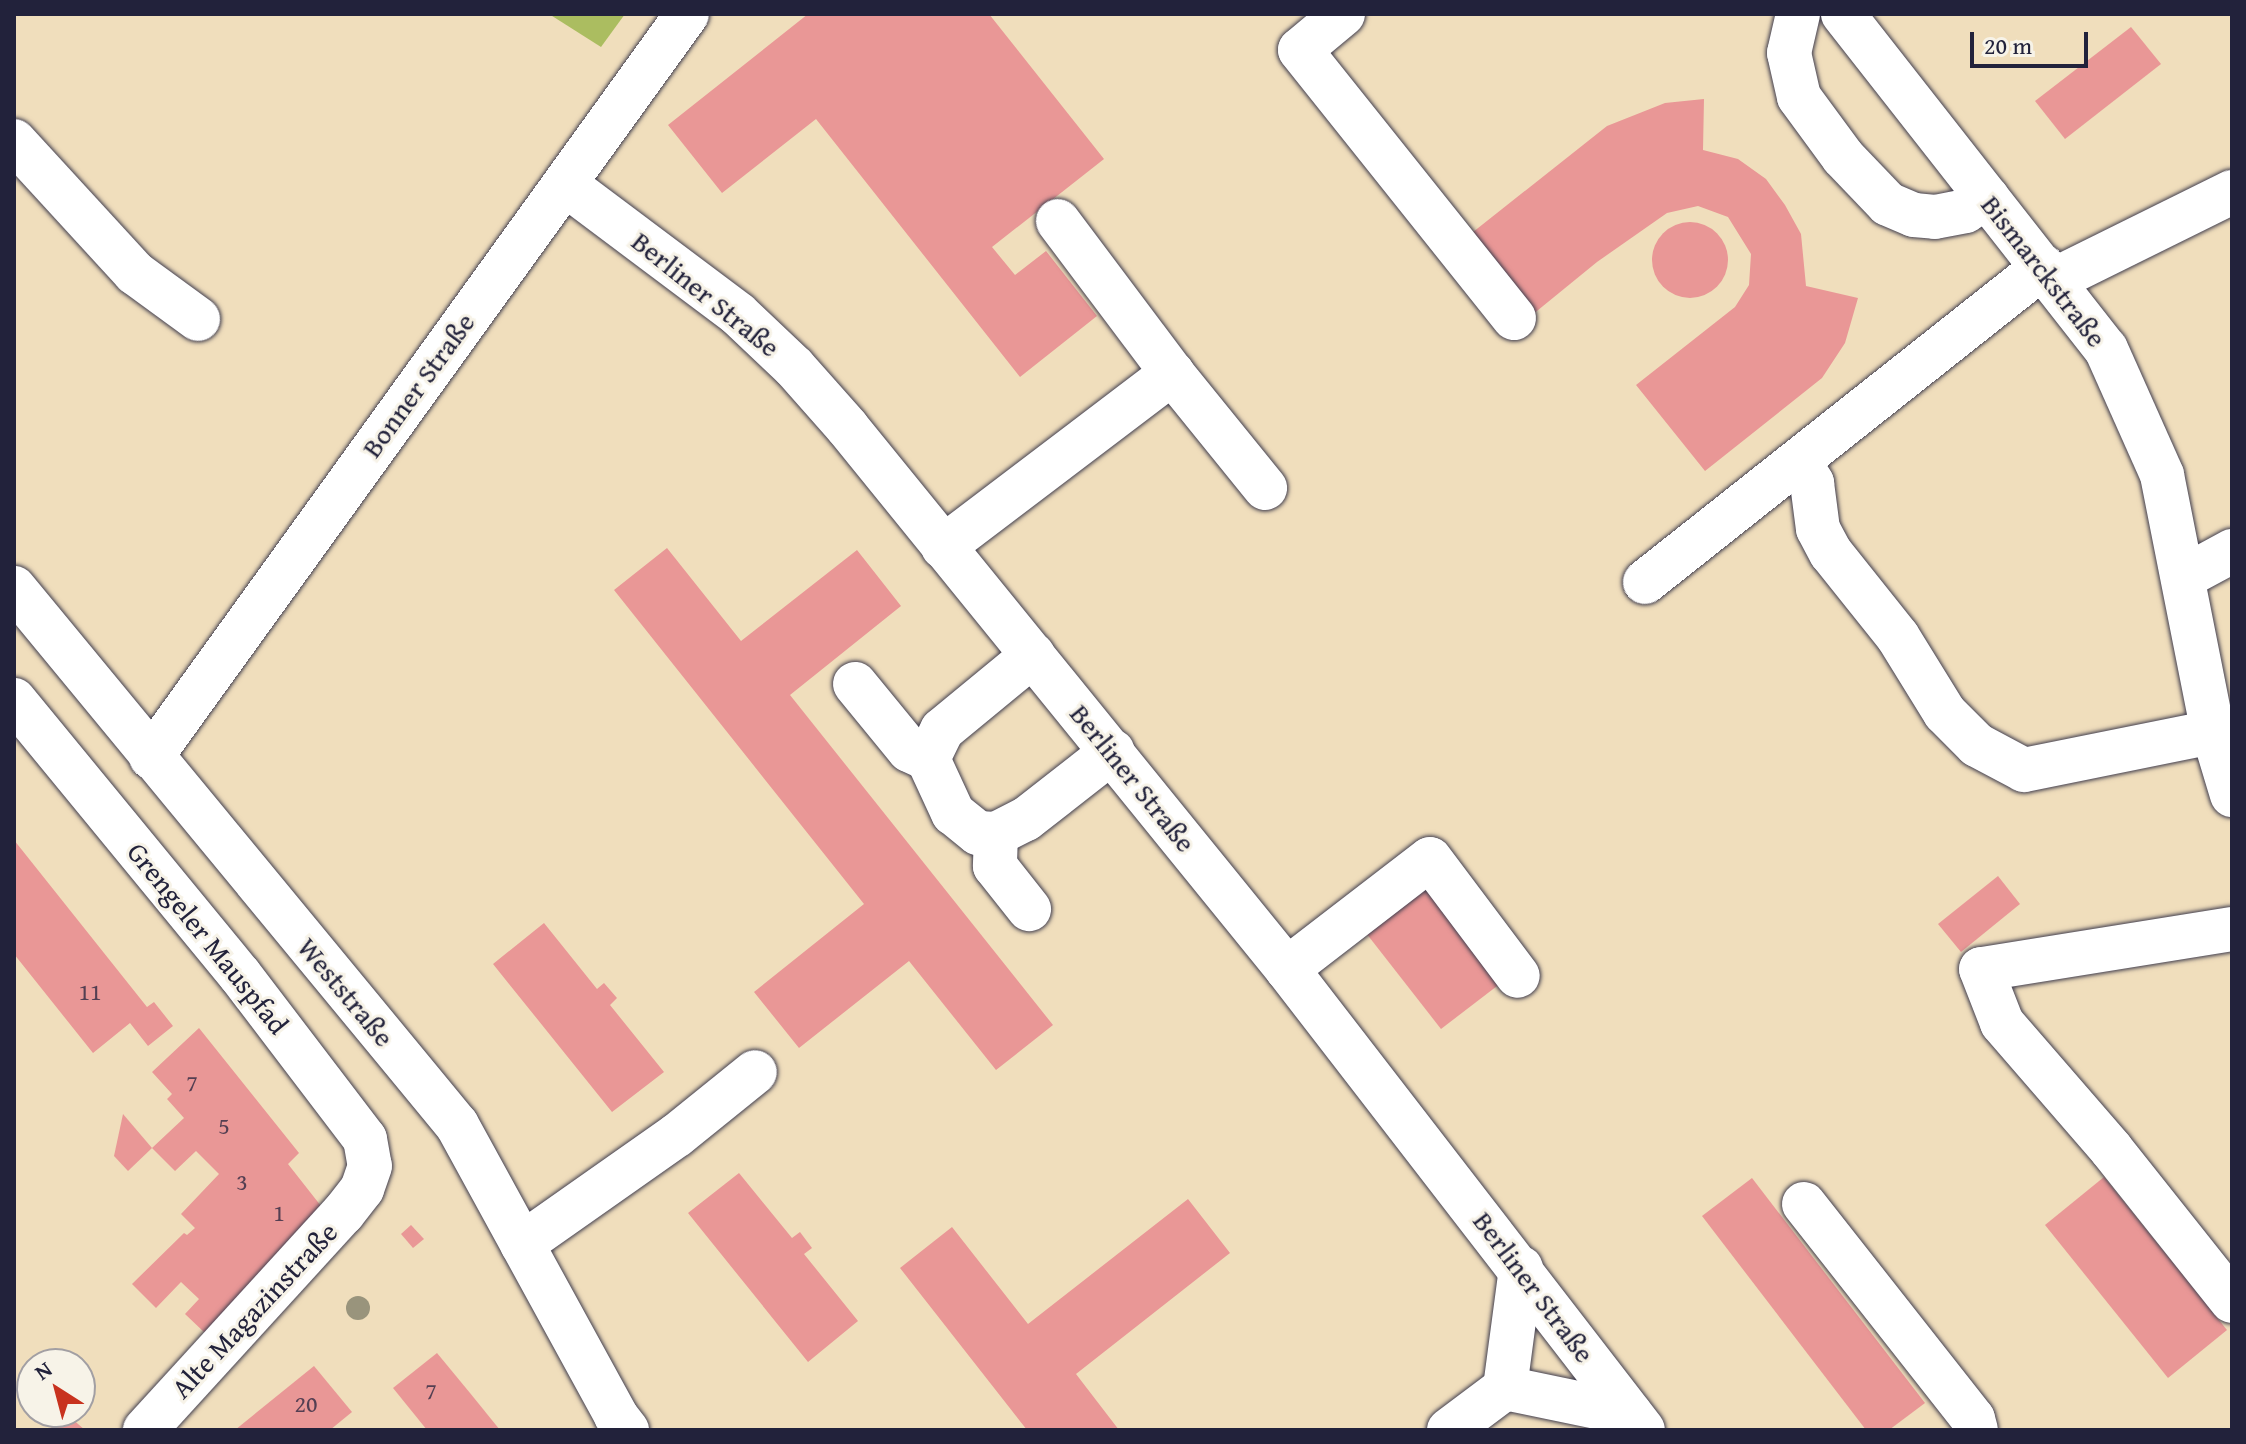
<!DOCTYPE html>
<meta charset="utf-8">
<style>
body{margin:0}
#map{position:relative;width:2246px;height:1444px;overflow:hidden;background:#f0debc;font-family:"Gentium Book Plus",serif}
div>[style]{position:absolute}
.green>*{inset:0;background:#abbd60}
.building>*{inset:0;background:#e99796}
.round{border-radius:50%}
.roads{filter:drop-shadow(0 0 2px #413e4e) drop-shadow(0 0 2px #413e4e)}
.minor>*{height:44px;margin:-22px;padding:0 22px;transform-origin:22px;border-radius:22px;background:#fff}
.trees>*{width:24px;height:24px;margin:-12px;border-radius:50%;background:#99947c}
span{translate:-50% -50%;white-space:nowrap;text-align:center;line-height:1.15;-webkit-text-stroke:6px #f7f3e8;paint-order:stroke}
.number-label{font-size:24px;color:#543f52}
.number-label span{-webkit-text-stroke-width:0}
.street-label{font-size:28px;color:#22223b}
.frame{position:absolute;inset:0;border:16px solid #22223b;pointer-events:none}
.north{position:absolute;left:16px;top:1348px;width:80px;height:80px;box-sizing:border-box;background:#f7f3e8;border:2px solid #a29fa3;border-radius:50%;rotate:324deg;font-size:22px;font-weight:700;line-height:32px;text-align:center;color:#22223b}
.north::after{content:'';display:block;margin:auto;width:28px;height:36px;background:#c8321e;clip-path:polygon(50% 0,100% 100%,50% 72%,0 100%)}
.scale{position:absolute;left:1970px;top:32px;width:118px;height:36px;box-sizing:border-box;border:4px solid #22223b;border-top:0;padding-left:10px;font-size:24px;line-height:28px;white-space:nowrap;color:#22223b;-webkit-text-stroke:6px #f7f3e8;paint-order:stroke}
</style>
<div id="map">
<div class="green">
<div style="clip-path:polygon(549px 14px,625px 14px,601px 47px)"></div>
</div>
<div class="building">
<div style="clip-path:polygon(808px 14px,989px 14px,1104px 159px,992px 247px,1015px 275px,1046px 251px,1097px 316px,1020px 377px,816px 119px,722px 193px,668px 125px)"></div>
<div style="clip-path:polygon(2131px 27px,2161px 64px,2065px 139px,2035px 101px)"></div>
<div style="clip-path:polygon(1704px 99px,1703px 150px,1738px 159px,1766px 179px,1785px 205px,1801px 234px,1806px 286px,1858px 298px,1845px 343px,1822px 378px,1705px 471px,1636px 385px,1735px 307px,1749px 285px,1751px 254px,1728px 217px,1698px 206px,1667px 213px,1597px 262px,1532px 315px,1468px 236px,1607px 126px,1665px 103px)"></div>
<div class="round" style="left:1652px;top:222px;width:76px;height:76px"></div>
<div style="clip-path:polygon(667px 548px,741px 641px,857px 550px,901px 606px,790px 695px,1053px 1025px,996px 1070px,909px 961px,799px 1048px,754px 992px,864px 904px,614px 590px)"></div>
<div style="clip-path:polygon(14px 840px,147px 1007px,154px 1002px,173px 1026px,148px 1046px,130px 1023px,93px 1053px,14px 954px)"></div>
<div style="clip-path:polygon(1998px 876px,2020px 904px,1961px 952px,1938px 924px)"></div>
<div style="clip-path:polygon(1427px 886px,1501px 983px,1441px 1029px,1366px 933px)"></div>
<div style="clip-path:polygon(544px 923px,597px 989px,604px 983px,617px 998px,610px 1005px,664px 1072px,612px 1112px,493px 964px)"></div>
<div style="clip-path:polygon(199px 1028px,299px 1153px,288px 1164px,321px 1206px,205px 1333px,185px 1314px,199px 1299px,181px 1282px,156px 1308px,132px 1284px,184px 1233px,187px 1235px,195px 1228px,181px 1214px,219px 1174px,196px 1151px,175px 1171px,152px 1148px,184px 1118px,167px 1099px,172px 1094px,152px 1072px)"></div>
<div style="clip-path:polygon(123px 1114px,152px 1148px,128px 1171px,114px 1156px)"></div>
<div style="clip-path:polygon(739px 1173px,792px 1238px,800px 1232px,812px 1248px,804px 1254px,858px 1321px,808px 1362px,688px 1213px)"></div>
<div style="clip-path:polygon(2104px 1177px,2227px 1330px,2168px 1378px,2045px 1225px)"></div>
<div style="clip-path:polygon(1752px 1178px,1925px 1403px,1889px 1430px,1866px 1430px,1702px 1216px)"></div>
<div style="clip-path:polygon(1188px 1199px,1230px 1253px,1076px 1374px,1119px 1430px,1027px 1430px,900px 1268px,952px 1227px,1028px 1324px)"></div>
<div style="clip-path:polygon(411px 1225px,424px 1239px,413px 1248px,401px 1234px)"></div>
<div style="clip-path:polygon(437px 1353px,470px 1393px,500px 1430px,427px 1430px,393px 1388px)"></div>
<div style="clip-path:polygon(314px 1366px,352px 1412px,330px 1430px,235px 1430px)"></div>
<div style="clip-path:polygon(65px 1412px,78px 1424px,85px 1430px,49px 1430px)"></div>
</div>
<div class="roads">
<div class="minor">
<div style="left:1343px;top:14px;width:56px;rotate:140.1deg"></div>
<div style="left:1300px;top:50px;width:343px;rotate:51.4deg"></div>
<div style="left:1798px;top:14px;width:40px;rotate:103deg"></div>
<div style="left:1789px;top:53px;width:45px;rotate:77.2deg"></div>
<div style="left:1799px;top:97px;width:74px;rotate:53.7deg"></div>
<div style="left:1843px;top:157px;width:65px;rotate:46.2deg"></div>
<div style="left:1888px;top:204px;width:28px;rotate:23deg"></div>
<div style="left:1914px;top:215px;width:21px;rotate:5deg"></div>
<div style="left:1935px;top:217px;width:31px;rotate:-11deg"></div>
<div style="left:1965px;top:211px;width:26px;rotate:-31deg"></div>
<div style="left:1843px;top:14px;width:426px;rotate:51.9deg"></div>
<div style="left:2106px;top:349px;width:138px;rotate:66deg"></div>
<div style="left:2162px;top:475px;width:262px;rotate:78.8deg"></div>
<div style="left:2213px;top:732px;width:66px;rotate:73.2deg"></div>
<div style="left:14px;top:141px;width:179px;rotate:47.5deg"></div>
<div style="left:135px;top:273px;width:78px;rotate:36.1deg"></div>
<div style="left:565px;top:184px;width:216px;rotate:36.9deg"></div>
<div style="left:738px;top:314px;width:77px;rotate:43.4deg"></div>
<div style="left:794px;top:367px;width:80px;rotate:48.5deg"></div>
<div style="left:847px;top:427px;width:698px;rotate:50.93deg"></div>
<div style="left:1287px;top:969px;width:582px;rotate:52.32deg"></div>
<div style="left:2054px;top:280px;width:199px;rotate:-26.3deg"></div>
<div style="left:1172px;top:373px;width:148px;rotate:51deg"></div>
<div style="left:1799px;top:462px;width:25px;rotate:58deg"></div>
<div style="left:1812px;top:483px;width:46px;rotate:82.6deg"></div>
<div style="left:1818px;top:529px;width:27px;rotate:62deg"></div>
<div style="left:1831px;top:553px;width:107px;rotate:51.4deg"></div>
<div style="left:1898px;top:637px;width:89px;rotate:58.3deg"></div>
<div style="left:1945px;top:713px;width:45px;rotate:45deg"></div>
<div style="left:1977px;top:745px;width:53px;rotate:28deg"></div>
<div style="left:2024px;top:770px;width:193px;rotate:-11.4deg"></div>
<div style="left:943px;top:547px;width:288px;rotate:-37.2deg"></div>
<div style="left:1172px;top:373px;width:190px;rotate:-126.9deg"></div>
<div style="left:2184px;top:577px;width:55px;rotate:-28.4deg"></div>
<div style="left:1645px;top:582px;width:508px;rotate:-38.36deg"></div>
<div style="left:14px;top:588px;width:696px;rotate:50.48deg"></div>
<div style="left:457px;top:1125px;width:332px;rotate:61.3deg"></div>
<div style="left:616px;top:1416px;width:18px;rotate:52deg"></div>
<div style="left:1033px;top:655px;width:118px;rotate:140.5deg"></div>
<div style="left:942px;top:730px;width:32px;rotate:116deg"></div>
<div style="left:928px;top:759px;width:60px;rotate:65.2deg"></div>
<div style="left:953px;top:813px;width:32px;rotate:39deg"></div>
<div style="left:978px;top:833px;width:18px;rotate:3deg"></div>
<div style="left:996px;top:834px;width:34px;rotate:-27deg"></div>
<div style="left:1026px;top:819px;width:110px;rotate:-38deg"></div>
<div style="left:855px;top:684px;width:85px;rotate:50.7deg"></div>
<div style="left:909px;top:750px;width:21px;rotate:25deg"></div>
<div style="left:14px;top:700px;width:356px;rotate:50.6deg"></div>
<div style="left:240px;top:975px;width:206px;rotate:52.7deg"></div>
<div style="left:365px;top:1139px;width:27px;rotate:80deg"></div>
<div style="left:370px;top:1166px;width:24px;rotate:109deg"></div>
<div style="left:362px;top:1189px;width:31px;rotate:128deg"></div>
<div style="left:343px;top:1213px;width:294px;rotate:132.4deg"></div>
<div style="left:151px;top:757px;width:916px;rotate:-54.19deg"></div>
<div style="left:996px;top:834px;width:32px;rotate:92deg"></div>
<div style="left:995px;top:866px;width:55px;rotate:51.7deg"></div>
<div style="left:2232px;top:929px;width:254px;rotate:170.9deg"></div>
<div style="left:1981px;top:969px;width:58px;rotate:68.7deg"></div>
<div style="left:2002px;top:1023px;width:167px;rotate:49.1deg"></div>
<div style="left:2111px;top:1149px;width:194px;rotate:51.5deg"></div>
<div style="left:1287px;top:969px;width:180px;rotate:-37.6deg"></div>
<div style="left:1430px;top:859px;width:146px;rotate:53.1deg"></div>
<div style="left:1804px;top:1204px;width:273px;rotate:51.8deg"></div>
<div style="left:1973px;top:1419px;width:11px;rotate:75deg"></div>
<div style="left:522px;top:1244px;width:189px;rotate:-35.1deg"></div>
<div style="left:677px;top:1135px;width:100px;rotate:-38.9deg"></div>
<div style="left:1505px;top:1388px;width:128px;rotate:11.7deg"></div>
<div style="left:1449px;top:1430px;width:70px;rotate:-36.9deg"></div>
<div style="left:1505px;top:1388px;width:121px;rotate:-82.4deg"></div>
</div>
</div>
<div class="trees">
<div style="left:358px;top:1308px"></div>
</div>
<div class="number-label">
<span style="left:90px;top:992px">11</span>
<span style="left:192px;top:1083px">7</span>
<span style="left:224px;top:1126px">5</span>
<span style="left:242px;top:1182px">3</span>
<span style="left:279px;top:1213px">1</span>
<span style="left:431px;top:1391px">7</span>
<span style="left:306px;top:1404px">20</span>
</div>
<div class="street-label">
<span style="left:2044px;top:271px;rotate:52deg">Bismarckstraße</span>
<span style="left:706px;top:294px;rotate:39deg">Berliner Straße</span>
<span style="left:418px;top:385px;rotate:-54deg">Bonner Straße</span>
<span style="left:1133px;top:778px;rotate:51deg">Berliner Straße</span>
<span style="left:208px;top:938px;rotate:51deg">Grengeler Mauspfad</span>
<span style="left:346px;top:992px;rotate:50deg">Weststraße</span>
<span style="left:1534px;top:1287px;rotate:53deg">Berliner Straße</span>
<span style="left:254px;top:1310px;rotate:-47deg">Alte Magazinstraße</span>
</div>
<div class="frame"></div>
<div class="north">N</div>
<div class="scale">20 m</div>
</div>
